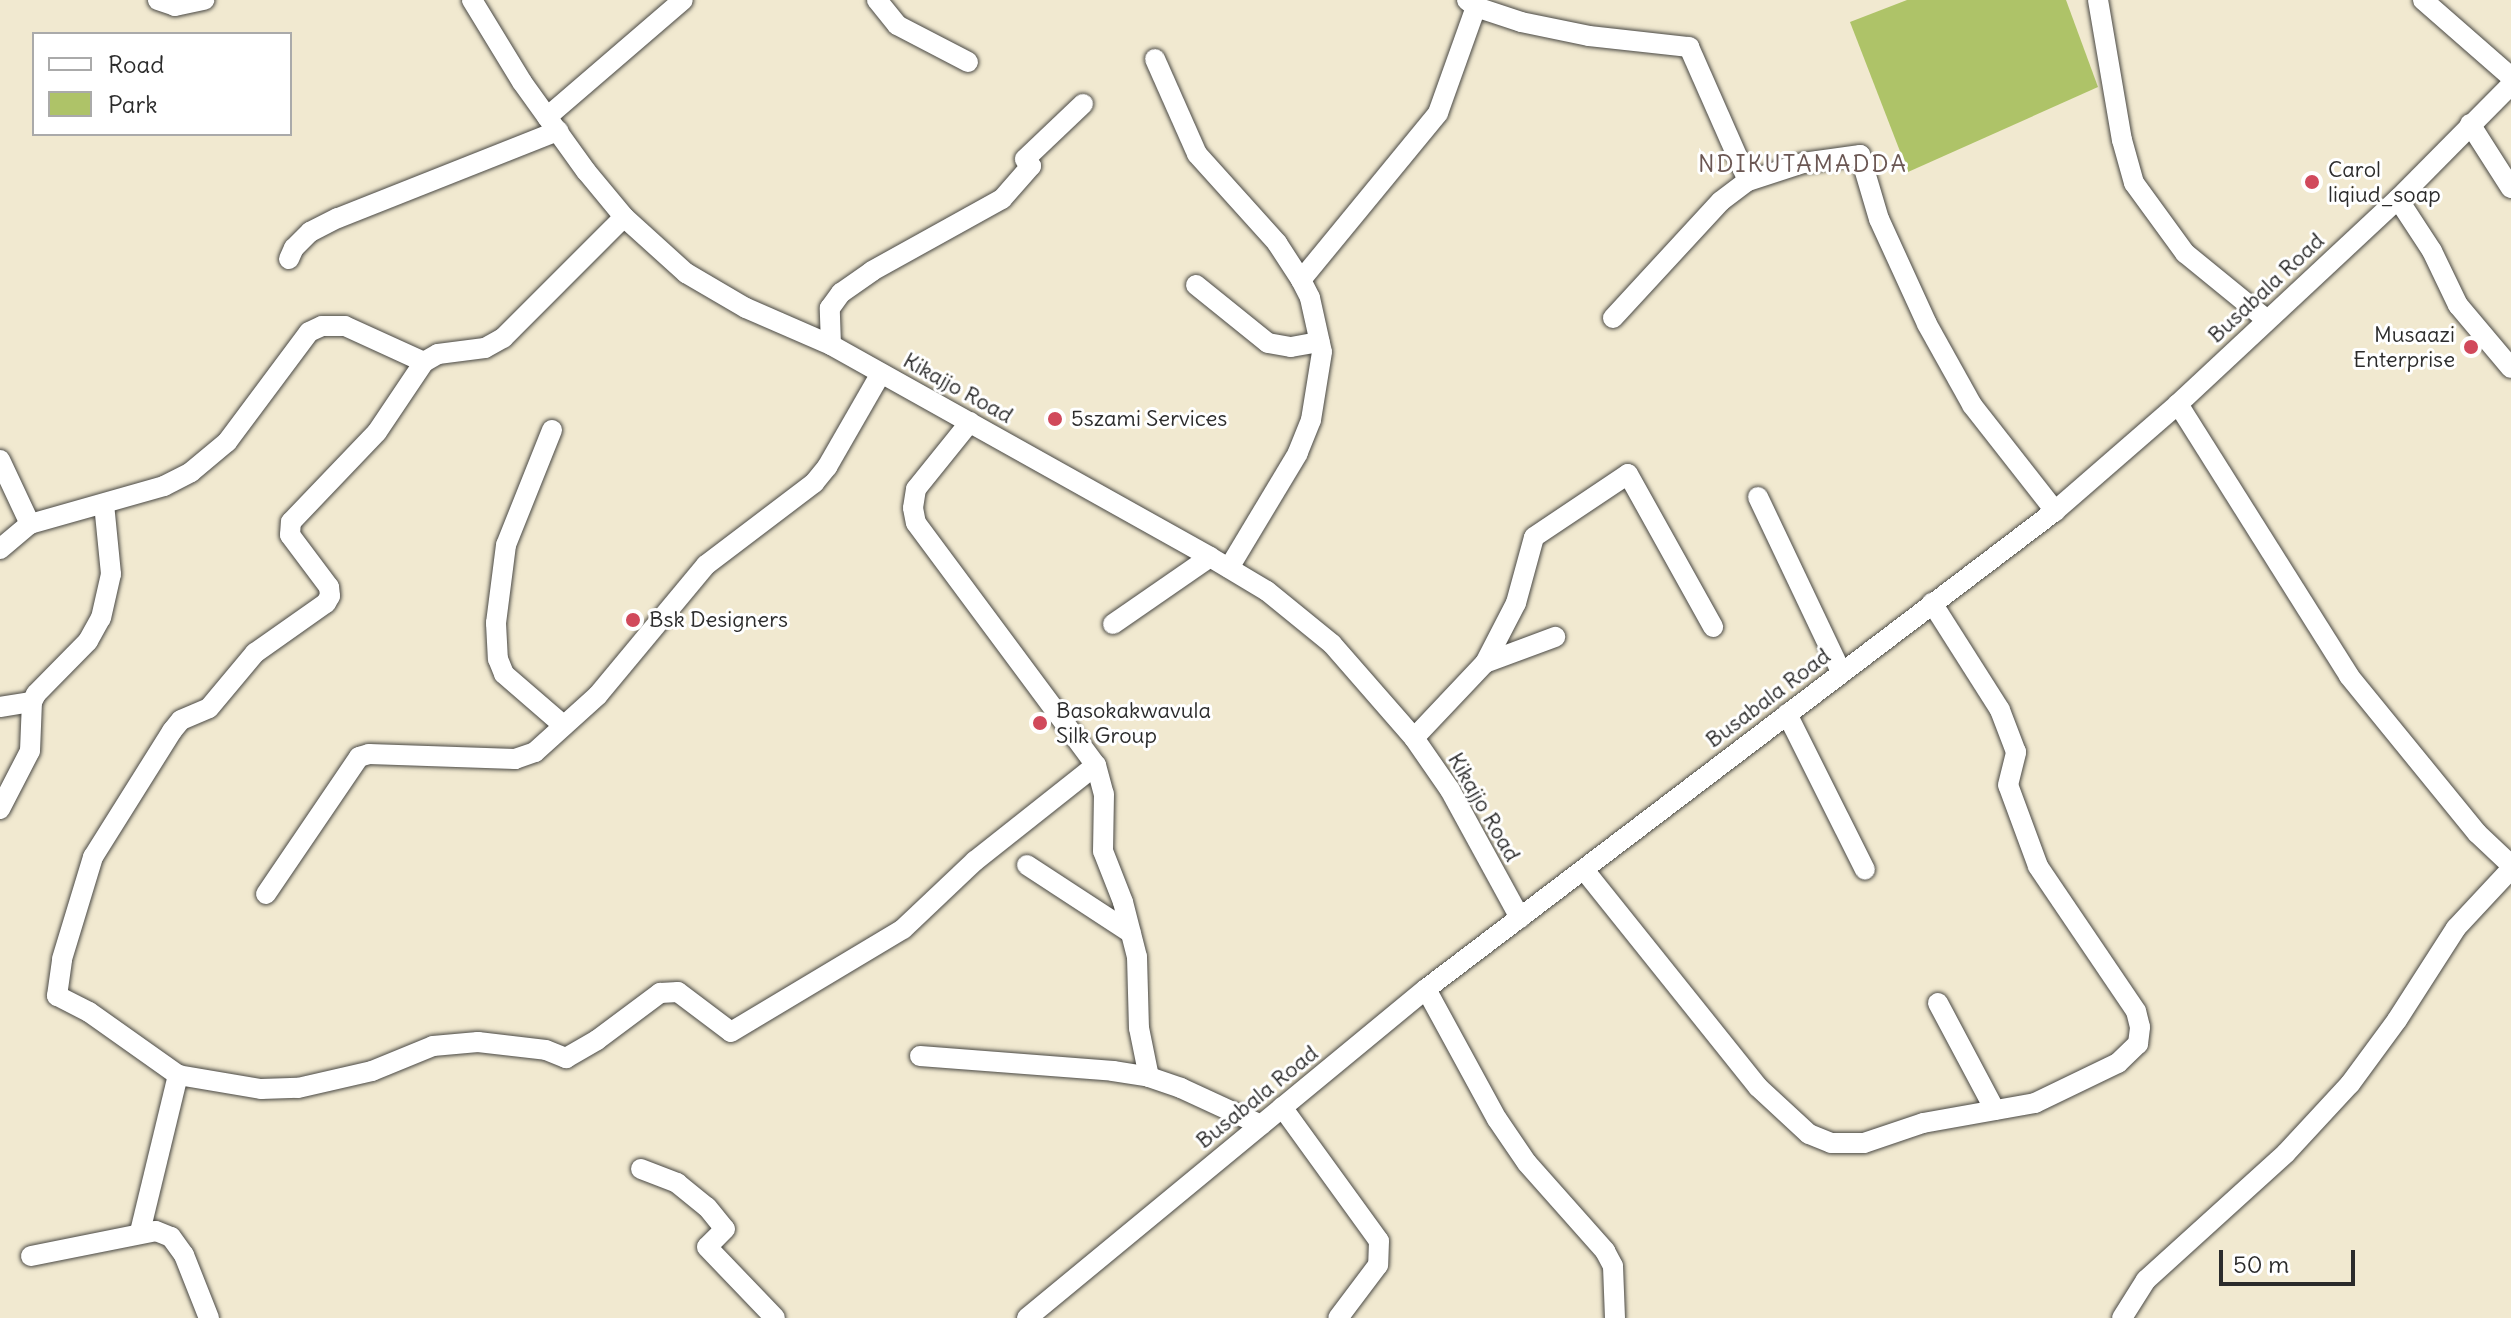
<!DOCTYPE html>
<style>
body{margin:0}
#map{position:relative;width:2511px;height:1318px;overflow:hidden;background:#f1e9d0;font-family:Delius,sans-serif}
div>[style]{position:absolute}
.green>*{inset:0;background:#aec368}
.roads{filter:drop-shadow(0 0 2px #494844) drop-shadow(0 0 2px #494844)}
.minor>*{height:20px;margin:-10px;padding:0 10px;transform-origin:10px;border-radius:10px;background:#fff}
.dots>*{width:22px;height:22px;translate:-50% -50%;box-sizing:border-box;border:4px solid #fff;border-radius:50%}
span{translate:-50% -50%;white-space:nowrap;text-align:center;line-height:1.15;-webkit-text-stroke:6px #fff;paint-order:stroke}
.poi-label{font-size:22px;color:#2b2b2b}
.left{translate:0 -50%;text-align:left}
.right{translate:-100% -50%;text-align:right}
.street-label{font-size:22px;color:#2b2b2b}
.neighbourhood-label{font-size:24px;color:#6b5753;letter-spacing:2px}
.legend{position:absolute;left:32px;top:32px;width:260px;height:104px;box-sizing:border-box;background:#fff;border:2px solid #aaa;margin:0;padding:10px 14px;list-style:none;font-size:24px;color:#2b2b2b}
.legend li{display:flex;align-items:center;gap:16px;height:40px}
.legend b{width:40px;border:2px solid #aaa}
.scale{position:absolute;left:2219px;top:1250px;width:136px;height:36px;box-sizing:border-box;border:4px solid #2b2b2b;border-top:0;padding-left:10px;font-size:24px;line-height:28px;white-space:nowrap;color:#2b2b2b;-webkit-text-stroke:6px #fff;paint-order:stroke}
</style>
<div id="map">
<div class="green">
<div style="clip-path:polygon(1907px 0,2066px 0,2098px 87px,1908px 172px,1850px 22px)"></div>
</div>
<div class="roads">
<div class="minor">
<div style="left:158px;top:0;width:18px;rotate:19deg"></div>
<div style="left:175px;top:6px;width:30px;rotate:-12deg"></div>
<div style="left:472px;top:0;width:96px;rotate:58.6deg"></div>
<div style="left:522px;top:82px;width:110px;rotate:54.3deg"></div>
<div style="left:586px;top:171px;width:60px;rotate:50.4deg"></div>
<div style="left:624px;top:217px;width:84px;rotate:42.1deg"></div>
<div style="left:686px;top:273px;width:69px;rotate:30.3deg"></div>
<div style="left:746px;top:308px;width:93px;rotate:23.5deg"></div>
<div style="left:831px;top:345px;width:434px;rotate:29.2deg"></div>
<div style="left:1210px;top:557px;width:66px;rotate:30.8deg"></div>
<div style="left:1267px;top:591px;width:84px;rotate:39.2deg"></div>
<div style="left:1332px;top:644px;width:125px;rotate:48.9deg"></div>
<div style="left:1414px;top:738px;width:63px;rotate:55.3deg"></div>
<div style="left:1450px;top:790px;width:146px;rotate:61.3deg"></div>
<div style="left:877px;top:0;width:32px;rotate:51deg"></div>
<div style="left:897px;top:25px;width:80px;rotate:27.5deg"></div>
<div style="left:1467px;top:0;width:11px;rotate:38deg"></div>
<div style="left:1476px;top:7px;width:47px;rotate:18.4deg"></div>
<div style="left:1521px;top:22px;width:69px;rotate:11.6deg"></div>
<div style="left:1589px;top:36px;width:101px;rotate:6.3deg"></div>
<div style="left:1689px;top:47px;width:146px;rotate:66.2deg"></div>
<div style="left:2098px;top:0;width:142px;rotate:80.3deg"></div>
<div style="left:2122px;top:140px;width:45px;rotate:74.4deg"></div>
<div style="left:2134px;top:183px;width:87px;rotate:53.9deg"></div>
<div style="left:2185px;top:253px;width:104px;rotate:39.2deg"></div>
<div style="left:2423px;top:0;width:117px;rotate:41.2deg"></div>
<div style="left:1155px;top:59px;width:104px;rotate:66.1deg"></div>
<div style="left:1197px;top:154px;width:120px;rotate:48deg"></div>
<div style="left:1277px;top:243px;width:44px;rotate:57deg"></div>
<div style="left:1301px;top:280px;width:20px;rotate:63deg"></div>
<div style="left:1310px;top:298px;width:55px;rotate:77.5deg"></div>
<div style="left:1322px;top:352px;width:69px;rotate:99.2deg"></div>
<div style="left:1311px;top:420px;width:35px;rotate:112deg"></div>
<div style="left:1298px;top:453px;width:134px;rotate:121deg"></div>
<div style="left:547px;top:117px;width:179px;rotate:-40.7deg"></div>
<div style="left:2470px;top:124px;width:76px;rotate:57.4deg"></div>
<div style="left:2398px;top:199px;width:62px;rotate:56.8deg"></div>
<div style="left:2432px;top:251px;width:60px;rotate:64.3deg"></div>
<div style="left:2458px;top:305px;width:82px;rotate:49.9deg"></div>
<div style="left:289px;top:259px;width:12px;rotate:-66deg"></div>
<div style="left:294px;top:248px;width:23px;rotate:-45deg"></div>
<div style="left:310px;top:232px;width:31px;rotate:-27deg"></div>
<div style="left:338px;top:218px;width:237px;rotate:-21.6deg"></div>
<div style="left:1301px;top:280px;width:216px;rotate:-50.6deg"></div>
<div style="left:1438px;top:113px;width:113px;rotate:-70.3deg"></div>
<div style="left:1196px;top:285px;width:92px;rotate:38.9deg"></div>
<div style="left:1268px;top:343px;width:23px;rotate:10deg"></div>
<div style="left:1291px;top:347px;width:29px;rotate:-10deg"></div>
<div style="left:1613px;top:318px;width:159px;rotate:-47.3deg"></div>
<div style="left:1721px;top:201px;width:34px;rotate:-37deg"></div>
<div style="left:1748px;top:181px;width:58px;rotate:-18.1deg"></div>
<div style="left:1803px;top:163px;width:58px;rotate:-8deg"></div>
<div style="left:1860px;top:155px;width:67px;rotate:73.5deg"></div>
<div style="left:1879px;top:219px;width:115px;rotate:65.4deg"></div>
<div style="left:1927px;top:324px;width:93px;rotate:60.9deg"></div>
<div style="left:1972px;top:405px;width:135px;rotate:51.9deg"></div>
<div style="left:831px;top:345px;width:37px;rotate:-92deg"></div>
<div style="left:830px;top:308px;width:19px;rotate:-54deg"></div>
<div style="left:841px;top:293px;width:38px;rotate:-35deg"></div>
<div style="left:872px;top:271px;width:149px;rotate:-29deg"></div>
<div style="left:1002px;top:199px;width:44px;rotate:-48.7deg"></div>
<div style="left:1031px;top:166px;width:9px;rotate:-131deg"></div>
<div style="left:1025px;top:159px;width:80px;rotate:-43.5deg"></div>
<div style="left:2178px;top:404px;width:321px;rotate:57.8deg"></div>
<div style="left:2349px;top:676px;width:203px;rotate:50.8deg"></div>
<div style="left:2477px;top:833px;width:47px;rotate:43.3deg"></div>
<div style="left:970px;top:422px;width:86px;rotate:128.9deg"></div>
<div style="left:916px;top:489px;width:19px;rotate:99deg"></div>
<div style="left:913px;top:508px;width:15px;rotate:79deg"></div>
<div style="left:916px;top:523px;width:302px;rotate:53.4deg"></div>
<div style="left:1096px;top:765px;width:30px;rotate:75deg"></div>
<div style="left:1104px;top:794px;width:57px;rotate:91deg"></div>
<div style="left:1103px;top:851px;width:55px;rotate:68.6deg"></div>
<div style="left:1123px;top:902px;width:57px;rotate:75.7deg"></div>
<div style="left:1137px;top:957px;width:71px;rotate:88.4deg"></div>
<div style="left:1139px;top:1028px;width:50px;rotate:78.5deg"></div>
<div style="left:552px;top:430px;width:124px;rotate:111.8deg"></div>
<div style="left:506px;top:545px;width:79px;rotate:97.3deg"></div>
<div style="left:496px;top:623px;width:36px;rotate:87deg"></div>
<div style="left:498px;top:659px;width:16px;rotate:68deg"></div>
<div style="left:504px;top:674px;width:77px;rotate:40.8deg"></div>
<div style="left:0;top:460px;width:71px;rotate:64.9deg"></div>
<div style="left:1758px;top:497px;width:194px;rotate:64.6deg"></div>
<div style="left:0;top:549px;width:39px;rotate:-40deg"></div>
<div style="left:30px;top:524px;width:139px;rotate:-15.8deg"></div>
<div style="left:164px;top:486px;width:30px;rotate:-27deg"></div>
<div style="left:191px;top:472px;width:47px;rotate:-39.8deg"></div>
<div style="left:227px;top:442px;width:137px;rotate:-53.3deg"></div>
<div style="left:309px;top:332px;width:14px;rotate:-25deg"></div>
<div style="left:322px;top:326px;width:23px"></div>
<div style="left:345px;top:326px;width:87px;rotate:24.5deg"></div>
<div style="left:1113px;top:624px;width:118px;rotate:-34.6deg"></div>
<div style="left:1485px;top:663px;width:75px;rotate:-20.4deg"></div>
<div style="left:0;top:707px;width:32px;rotate:-9deg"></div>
<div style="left:1787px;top:714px;width:174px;rotate:63.4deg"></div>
<div style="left:1414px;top:738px;width:103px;rotate:-46.6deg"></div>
<div style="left:1485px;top:663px;width:68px;rotate:-62.7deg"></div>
<div style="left:1516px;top:603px;width:68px;rotate:-74.7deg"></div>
<div style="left:1534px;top:537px;width:113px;rotate:-33.8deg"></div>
<div style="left:1628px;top:474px;width:175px;rotate:60.9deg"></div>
<div style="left:0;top:809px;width:65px;rotate:-62.7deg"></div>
<div style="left:30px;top:751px;width:49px;rotate:-87.7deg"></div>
<div style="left:32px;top:702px;width:9px;rotate:-63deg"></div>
<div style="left:36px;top:694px;width:74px;rotate:-45.5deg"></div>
<div style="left:88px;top:641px;width:26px;rotate:-61deg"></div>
<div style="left:101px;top:618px;width:45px;rotate:-77.2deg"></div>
<div style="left:111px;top:574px;width:70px;rotate:-95.7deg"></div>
<div style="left:1027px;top:865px;width:124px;rotate:33.2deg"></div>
<div style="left:1585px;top:871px;width:277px;rotate:51.3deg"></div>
<div style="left:1758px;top:1087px;width:69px;rotate:42.7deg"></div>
<div style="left:1809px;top:1134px;width:24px;rotate:22deg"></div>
<div style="left:1831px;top:1143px;width:33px"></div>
<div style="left:1864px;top:1143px;width:62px;rotate:-18.7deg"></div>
<div style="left:1923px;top:1123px;width:114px;rotate:-10.1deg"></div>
<div style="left:2035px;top:1103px;width:92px;rotate:-25.7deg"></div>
<div style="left:2118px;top:1063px;width:28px;rotate:-44deg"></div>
<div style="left:2138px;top:1044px;width:17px;rotate:-83deg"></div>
<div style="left:2140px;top:1027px;width:16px;rotate:-104deg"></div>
<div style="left:2136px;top:1011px;width:175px;rotate:-124.1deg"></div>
<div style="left:2038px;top:866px;width:86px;rotate:-110.3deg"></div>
<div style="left:2008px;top:785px;width:34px;rotate:-76deg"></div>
<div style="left:2016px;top:752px;width:45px;rotate:-110.9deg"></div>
<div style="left:2000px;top:710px;width:127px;rotate:-122.4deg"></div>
<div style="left:266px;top:894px;width:166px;rotate:-55.8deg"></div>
<div style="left:359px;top:757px;width:10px;rotate:-17deg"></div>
<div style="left:369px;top:754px;width:146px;rotate:2deg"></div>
<div style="left:515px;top:759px;width:21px;rotate:-19deg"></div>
<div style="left:535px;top:752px;width:85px;rotate:-42.1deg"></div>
<div style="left:598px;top:695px;width:169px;rotate:-50.3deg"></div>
<div style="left:706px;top:565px;width:136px;rotate:-37.2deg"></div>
<div style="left:814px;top:483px;width:21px;rotate:-51deg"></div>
<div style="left:827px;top:467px;width:108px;rotate:-60.1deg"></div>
<div style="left:1426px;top:989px;width:148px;rotate:61.4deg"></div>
<div style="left:1497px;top:1119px;width:53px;rotate:55.7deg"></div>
<div style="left:1527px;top:1163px;width:118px;rotate:48.4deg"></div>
<div style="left:1605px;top:1251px;width:17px;rotate:62deg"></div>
<div style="left:1613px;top:1266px;width:52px;rotate:87.8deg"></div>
<div style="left:1938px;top:1003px;width:121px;rotate:62deg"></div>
<div style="left:920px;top:1056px;width:194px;rotate:4.4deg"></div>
<div style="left:1113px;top:1071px;width:36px;rotate:9deg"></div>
<div style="left:1149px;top:1077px;width:34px;rotate:19deg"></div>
<div style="left:1181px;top:1088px;width:88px;rotate:24.8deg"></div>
<div style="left:178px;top:1075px;width:109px;rotate:-144.7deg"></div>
<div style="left:89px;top:1012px;width:36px;rotate:-153deg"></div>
<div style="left:57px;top:996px;width:37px;rotate:-82deg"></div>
<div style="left:62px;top:959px;width:107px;rotate:-73.1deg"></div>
<div style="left:93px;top:857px;width:149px;rotate:-57.9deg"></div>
<div style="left:172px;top:731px;width:14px;rotate:-51deg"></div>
<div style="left:181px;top:720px;width:30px;rotate:-23deg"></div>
<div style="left:209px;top:708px;width:72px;rotate:-50.1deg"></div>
<div style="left:255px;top:653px;width:87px;rotate:-35.2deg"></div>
<div style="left:326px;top:603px;width:8px;rotate:-60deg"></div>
<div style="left:330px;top:596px;width:9px;rotate:-96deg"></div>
<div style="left:329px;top:587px;width:65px;rotate:-126.9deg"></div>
<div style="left:290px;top:535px;width:13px;rotate:-86deg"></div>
<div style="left:291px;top:522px;width:124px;rotate:-46.3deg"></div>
<div style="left:377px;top:432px;width:84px;rotate:-56.1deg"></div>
<div style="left:424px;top:362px;width:16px;rotate:-30deg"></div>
<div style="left:438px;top:354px;width:47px;rotate:-7.3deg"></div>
<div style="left:485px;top:348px;width:21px;rotate:-29deg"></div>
<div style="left:503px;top:338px;width:171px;rotate:-45deg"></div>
<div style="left:1282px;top:1107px;width:165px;rotate:54.1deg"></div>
<div style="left:1379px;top:1241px;width:24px;rotate:92deg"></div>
<div style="left:1378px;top:1265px;width:66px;rotate:127deg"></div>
<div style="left:641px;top:1169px;width:39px;rotate:21deg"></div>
<div style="left:677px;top:1183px;width:38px;rotate:39deg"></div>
<div style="left:707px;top:1207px;width:28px;rotate:51deg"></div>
<div style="left:725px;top:1229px;width:25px;rotate:135deg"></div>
<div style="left:707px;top:1247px;width:98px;rotate:46.2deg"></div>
<div style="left:140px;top:1232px;width:162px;rotate:-76.4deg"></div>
<div style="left:178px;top:1075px;width:84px;rotate:9.6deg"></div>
<div style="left:261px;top:1089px;width:37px;rotate:-2deg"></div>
<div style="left:298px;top:1088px;width:76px;rotate:-12.9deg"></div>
<div style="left:372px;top:1071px;width:66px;rotate:-22.3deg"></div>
<div style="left:433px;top:1046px;width:45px;rotate:-5.1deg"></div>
<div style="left:478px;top:1042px;width:68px;rotate:6.7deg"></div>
<div style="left:546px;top:1050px;width:22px;rotate:22deg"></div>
<div style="left:566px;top:1058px;width:36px;rotate:-30deg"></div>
<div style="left:597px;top:1040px;width:79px;rotate:-36.7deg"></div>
<div style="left:660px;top:993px;width:18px;rotate:-3deg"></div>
<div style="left:678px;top:992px;width:66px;rotate:37deg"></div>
<div style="left:731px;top:1032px;width:200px;rotate:-30.9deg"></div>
<div style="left:903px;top:929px;width:99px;rotate:-43.4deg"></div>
<div style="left:975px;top:861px;width:154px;rotate:-38.4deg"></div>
<div style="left:31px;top:1256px;width:127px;rotate:-11.3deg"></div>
<div style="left:156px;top:1231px;width:16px;rotate:22deg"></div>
<div style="left:171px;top:1237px;width:22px;rotate:54deg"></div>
<div style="left:184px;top:1255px;width:68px;rotate:68.4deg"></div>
<div style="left:1027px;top:1318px;width:517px;rotate:-39.51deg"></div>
<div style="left:1426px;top:989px;width:790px;rotate:-37.23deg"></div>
<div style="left:2055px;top:511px;width:163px;rotate:-41deg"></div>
<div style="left:2178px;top:404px;width:301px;rotate:-43deg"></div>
<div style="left:2398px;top:199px;width:161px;rotate:-45.3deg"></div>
<div style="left:2122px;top:1318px;width:45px;rotate:-57.7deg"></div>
<div style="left:2146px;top:1280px;width:189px;rotate:-42.2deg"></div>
<div style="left:2286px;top:1153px;width:94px;rotate:-47.2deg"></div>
<div style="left:2350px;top:1084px;width:79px;rotate:-53.7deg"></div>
<div style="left:2397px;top:1020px;width:109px;rotate:-57.3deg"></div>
<div style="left:2456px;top:928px;width:81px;rotate:-47deg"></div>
</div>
</div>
<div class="dots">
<div style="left:2312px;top:182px;background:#d1495b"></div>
<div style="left:2471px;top:347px;background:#d1495b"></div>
<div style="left:1055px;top:419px;background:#d1495b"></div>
<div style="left:633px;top:620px;background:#d1495b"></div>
<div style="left:1040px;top:723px;background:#d1495b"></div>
</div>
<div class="poi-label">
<span class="left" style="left:2328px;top:182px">Carol<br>liqiud_soap</span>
<span class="right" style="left:2455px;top:347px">Musaazi<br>Enterprise</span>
<span class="left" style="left:1071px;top:419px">5szami Services</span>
<span class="left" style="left:649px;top:620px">Bsk Designers</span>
<span class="left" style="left:1056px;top:723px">Basokakwavula<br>Silk Group</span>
</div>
<div class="street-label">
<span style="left:2266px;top:288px;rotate:-43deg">Busabala Road</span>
<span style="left:958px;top:388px;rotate:29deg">Kikajjo Road</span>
<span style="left:1768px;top:698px;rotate:-37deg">Busabala Road</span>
<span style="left:1484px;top:807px;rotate:60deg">Kikajjo Road</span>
<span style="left:1257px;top:1097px;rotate:-39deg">Busabala Road</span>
</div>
<div class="neighbourhood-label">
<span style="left:1803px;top:164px">NDIKUTAMADDA</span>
</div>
<ul class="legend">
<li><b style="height:10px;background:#fff"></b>Road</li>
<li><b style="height:22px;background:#aec368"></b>Park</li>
</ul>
<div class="scale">50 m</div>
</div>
